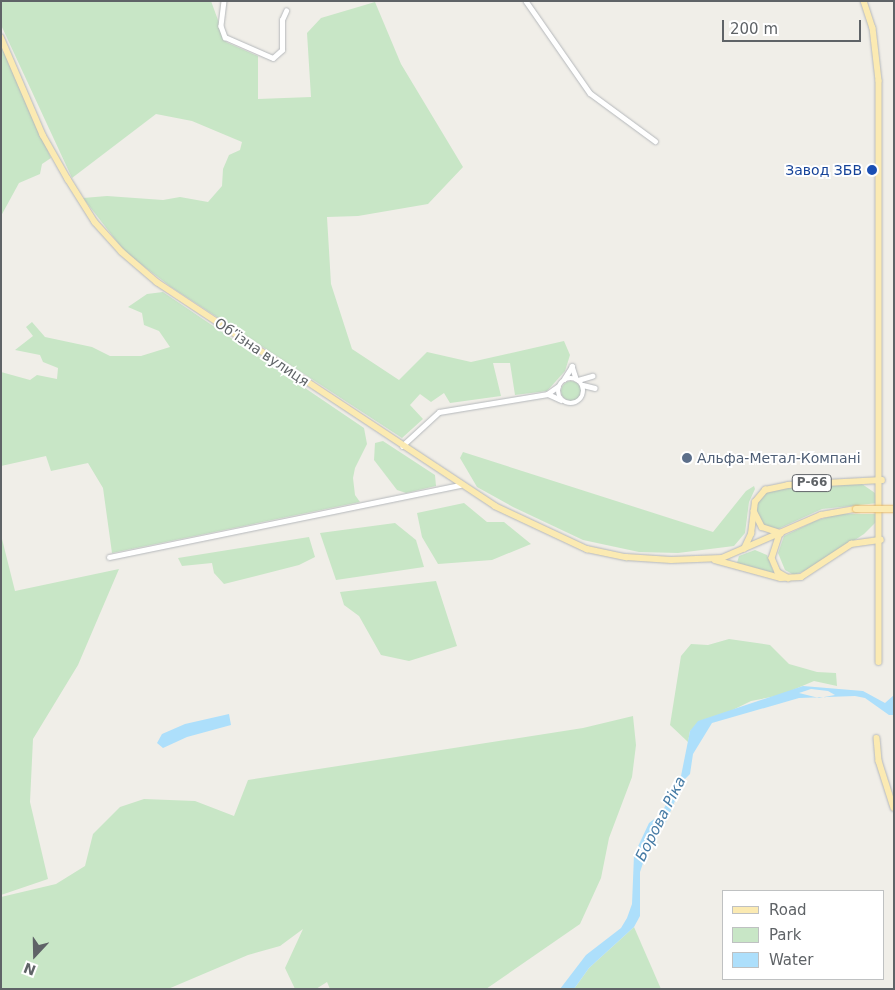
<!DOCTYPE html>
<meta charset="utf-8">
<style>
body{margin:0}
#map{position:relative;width:895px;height:990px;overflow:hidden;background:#f0eee8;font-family:"DejaVu Sans",sans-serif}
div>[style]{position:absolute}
.green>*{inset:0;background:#c8e6c6}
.round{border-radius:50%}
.water>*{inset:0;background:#addffb}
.roads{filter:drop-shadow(0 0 1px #b5b8bb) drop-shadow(0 0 1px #b5b8bb)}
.minor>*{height:4.5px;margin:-2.25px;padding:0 2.25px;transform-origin:2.25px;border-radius:2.25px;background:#fff}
.minor>.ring{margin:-2.25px;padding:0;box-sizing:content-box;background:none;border:4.5px solid #fff;border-radius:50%}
.major>*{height:5.5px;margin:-2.75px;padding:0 2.75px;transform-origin:2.75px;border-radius:2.75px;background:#fbeab2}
.bridges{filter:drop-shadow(0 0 1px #ebbc66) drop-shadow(0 0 1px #ebbc66)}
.major-bridge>*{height:5.5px;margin:-2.75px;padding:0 2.75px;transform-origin:2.75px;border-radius:2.75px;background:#fbeab2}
.dots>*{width:14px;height:14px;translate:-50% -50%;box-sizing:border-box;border:2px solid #fff;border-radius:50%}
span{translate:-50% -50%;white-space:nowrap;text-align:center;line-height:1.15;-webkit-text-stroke:4px #fff;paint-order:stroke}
.shield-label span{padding:1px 4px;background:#fff;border:1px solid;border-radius:4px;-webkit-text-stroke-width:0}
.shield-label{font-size:12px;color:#5f6367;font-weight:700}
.transit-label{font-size:14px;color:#164399}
.right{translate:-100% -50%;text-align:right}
.street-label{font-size:14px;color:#5f6367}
.service-label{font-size:14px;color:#4e5e75}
.left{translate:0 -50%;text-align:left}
.water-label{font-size:15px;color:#467ba5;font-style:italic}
.frame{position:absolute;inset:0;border:2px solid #5f6367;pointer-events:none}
.legend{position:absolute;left:722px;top:890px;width:162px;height:90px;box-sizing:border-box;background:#fff;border:1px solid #bfc1c2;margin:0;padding:6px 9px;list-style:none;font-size:15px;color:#5f6367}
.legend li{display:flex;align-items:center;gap:10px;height:25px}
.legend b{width:25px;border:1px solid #bfc1c2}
.north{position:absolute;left:10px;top:930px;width:50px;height:50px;-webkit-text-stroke:4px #fff;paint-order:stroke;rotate:201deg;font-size:14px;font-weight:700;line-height:20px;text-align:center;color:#5f6367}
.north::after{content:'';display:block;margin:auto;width:18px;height:22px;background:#5f6367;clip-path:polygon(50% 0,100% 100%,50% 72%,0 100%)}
.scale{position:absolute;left:722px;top:20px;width:139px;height:22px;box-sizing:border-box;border:2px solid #5f6367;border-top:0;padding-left:6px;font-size:15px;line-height:18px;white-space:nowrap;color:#5f6367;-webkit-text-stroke:4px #fff;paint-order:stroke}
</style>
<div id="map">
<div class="green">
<div style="clip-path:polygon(1px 1px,211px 1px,226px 42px,258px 56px,258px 99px,311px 97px,307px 33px,321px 18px,375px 2px,401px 64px,463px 167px,428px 204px,358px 216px,327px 217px,331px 284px,352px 349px,399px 380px,427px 352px,471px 362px,564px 341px,570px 355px,565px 371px,547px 391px,515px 395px,510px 363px,493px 363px,501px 396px,450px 403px,444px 393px,431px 402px,420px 394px,410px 405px,423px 419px,402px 438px,171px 287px,125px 252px,83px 198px,107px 196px,163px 200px,180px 197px,208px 202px,222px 186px,223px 169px,229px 155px,240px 150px,242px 142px,192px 121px,156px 114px,72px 178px,1px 25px)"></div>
<div style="clip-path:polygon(1px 45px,51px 158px,42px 164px,40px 174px,19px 183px,1px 216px)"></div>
<div style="clip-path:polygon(163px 292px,364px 428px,367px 444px,355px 468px,353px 478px,355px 495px,360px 502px,112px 553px,103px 488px,88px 463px,51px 471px,46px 456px,1px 466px,1px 372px,30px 380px,37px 375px,57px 379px,58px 368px,43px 362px,40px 355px,15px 350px,33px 336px,26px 327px,32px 322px,45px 337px,92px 347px,110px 356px,141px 356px,170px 347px,159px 331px,144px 325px,142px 313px,128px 307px,147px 294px)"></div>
<div class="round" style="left:561px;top:381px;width:20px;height:20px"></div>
<div style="clip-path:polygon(383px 441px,435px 475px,436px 486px,406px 493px,397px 490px,374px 460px,375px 443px)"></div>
<div style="clip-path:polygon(463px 452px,713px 532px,746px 491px,754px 486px,755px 489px,749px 502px,745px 533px,734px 546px,678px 553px,639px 552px,583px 540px,513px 507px,477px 487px,460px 458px)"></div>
<div style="clip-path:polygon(862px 484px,875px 493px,878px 503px,822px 509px,778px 529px,765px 526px,757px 513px,757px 500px,771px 489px)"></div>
<div style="clip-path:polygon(464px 503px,487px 522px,504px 522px,531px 544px,492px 560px,438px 564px,422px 537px,417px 513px)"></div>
<div style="clip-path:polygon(838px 514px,879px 514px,877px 521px,864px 534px,812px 568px,794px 575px,785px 570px,778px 553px,784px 536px,815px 521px)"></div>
<div style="clip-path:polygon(395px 523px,416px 540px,424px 567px,336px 580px,320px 533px)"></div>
<div style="clip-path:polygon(1px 535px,15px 591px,119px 569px,78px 665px,33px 739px,30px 802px,48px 879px,1px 895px)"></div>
<div style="clip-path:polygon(309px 537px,315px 557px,299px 565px,224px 584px,214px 573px,212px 563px,182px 566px,178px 558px)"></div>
<div style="clip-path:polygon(755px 550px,767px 555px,774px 573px,737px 563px,739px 556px)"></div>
<div style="clip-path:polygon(436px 581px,457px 646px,409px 661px,381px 655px,359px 616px,344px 605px,340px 592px)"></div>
<div style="clip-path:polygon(729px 639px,770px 645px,789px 664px,817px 672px,836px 673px,837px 686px,814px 681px,781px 695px,751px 701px,690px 731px,688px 742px,670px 725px,681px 656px,691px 644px,708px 645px)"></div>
<div style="clip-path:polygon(633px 716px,636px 745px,632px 777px,609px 838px,601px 878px,580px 924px,486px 989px,330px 989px,327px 982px,316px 989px,295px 989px,285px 968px,303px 929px,280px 946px,248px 955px,168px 989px,1px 989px,1px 897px,56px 884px,85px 866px,93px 834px,120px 807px,144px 799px,195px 801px,234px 816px,248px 780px,583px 728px)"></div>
<div style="clip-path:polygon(634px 927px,661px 989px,574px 989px,589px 968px)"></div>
</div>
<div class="water">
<div style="clip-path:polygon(evenodd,803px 686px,863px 691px,885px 703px,894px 695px,894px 715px,889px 715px,865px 698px,855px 696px,799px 698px,712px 723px,693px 754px,690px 774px,684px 780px,665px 824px,651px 839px,640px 872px,640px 916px,634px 927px,589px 968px,574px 989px,560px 989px,586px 955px,621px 928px,627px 918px,632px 904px,634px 855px,649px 823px,661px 814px,681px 776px,690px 731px,698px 721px,803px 686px,811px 689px,828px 691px,835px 695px,819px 698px,799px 693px,811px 689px)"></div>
<div style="clip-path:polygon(229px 714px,231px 725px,187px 737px,163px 748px,157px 743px,162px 734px,185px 724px)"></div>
</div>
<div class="roads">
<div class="minor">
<div style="left:224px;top:1px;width:25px;rotate:97deg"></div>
<div style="left:221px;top:26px;width:12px;rotate:70deg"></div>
<div style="left:225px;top:37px;width:52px;rotate:23.6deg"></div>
<div style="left:273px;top:58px;width:12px;rotate:-42deg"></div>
<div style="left:282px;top:50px;width:30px;rotate:-90deg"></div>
<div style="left:282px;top:20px;width:10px;rotate:-66deg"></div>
<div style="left:526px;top:1px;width:112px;rotate:55.2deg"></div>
<div style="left:590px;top:93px;width:81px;rotate:36.4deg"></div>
<div class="ring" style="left:558px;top:378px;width:21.5px;height:21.5px"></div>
<div style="left:564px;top:379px;width:15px;rotate:-58deg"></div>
<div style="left:572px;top:366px;width:13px;rotate:72deg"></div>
<div style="left:578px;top:380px;width:15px;rotate:-16deg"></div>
<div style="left:583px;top:385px;width:12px;rotate:14deg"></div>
<div style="left:558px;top:387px;width:12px;rotate:145deg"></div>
<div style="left:548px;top:394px;width:14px;rotate:25deg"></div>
<div style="left:402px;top:446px;width:50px;rotate:-42.6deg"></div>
<div style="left:439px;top:412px;width:110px;rotate:-9.4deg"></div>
<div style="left:109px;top:557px;width:358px;rotate:-11.6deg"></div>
</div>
<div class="major">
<div style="left:864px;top:1px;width:28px;rotate:72deg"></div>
<div style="left:873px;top:28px;width:53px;rotate:83.5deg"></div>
<div style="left:879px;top:81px;width:581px;rotate:90deg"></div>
<div style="left:1px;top:37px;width:107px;rotate:66.8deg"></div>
<div style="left:43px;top:135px;width:51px;rotate:60.4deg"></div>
<div style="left:68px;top:179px;width:51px;rotate:57.9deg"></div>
<div style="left:95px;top:222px;width:40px;rotate:48deg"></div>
<div style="left:122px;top:252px;width:46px;rotate:40.6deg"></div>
<div style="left:157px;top:282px;width:405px;rotate:33.5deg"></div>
<div style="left:495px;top:506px;width:102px;rotate:25.1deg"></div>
<div style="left:587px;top:549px;width:40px;rotate:12deg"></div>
<div style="left:626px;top:557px;width:45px;rotate:3.8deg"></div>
<div style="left:671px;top:560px;width:51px;rotate:-2.2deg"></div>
<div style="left:722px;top:558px;width:108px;rotate:-23.5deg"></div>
<div style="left:821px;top:515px;width:36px;rotate:-10deg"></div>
<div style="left:754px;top:511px;width:18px;rotate:63deg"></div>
<div style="left:762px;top:527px;width:20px;rotate:18deg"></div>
<div style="left:780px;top:534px;width:25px;rotate:108deg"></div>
<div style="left:772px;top:558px;width:15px;rotate:67deg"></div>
<div style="left:778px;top:572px;width:12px;rotate:31deg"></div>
<div style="left:744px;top:549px;width:17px;rotate:-65deg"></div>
<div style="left:751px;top:534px;width:32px;rotate:-83deg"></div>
<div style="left:755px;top:502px;width:16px;rotate:-50deg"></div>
<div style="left:765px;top:490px;width:24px;rotate:-12deg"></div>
<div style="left:788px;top:485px;width:94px;rotate:-3deg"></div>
<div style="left:715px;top:560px;width:68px;rotate:15.3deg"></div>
<div style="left:781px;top:578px;width:20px;rotate:-3deg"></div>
<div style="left:801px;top:577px;width:60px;rotate:-33.4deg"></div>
<div style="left:851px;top:544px;width:30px;rotate:-8deg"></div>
<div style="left:877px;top:738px;width:23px;rotate:85deg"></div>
<div style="left:879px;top:761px;width:49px;rotate:72.3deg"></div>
</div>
</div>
<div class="bridges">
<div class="major-bridge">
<div style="left:856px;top:509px;width:38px"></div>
</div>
</div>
<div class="dots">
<div style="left:872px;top:170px;background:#1a4fb4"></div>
<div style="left:687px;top:458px;background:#5c6f8a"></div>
</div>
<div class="shield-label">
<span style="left:812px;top:483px">Р-66</span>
</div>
<div class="transit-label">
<span class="right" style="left:862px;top:170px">Завод ЗБВ</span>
</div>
<div class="street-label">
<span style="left:262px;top:352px;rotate:34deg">Об’їзна вулиця</span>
</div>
<div class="service-label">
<span class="left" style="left:697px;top:458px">Альфа-Метал-Компані</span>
</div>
<div class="water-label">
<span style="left:661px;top:819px;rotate:-63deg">Борова Ріка</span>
</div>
<div class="frame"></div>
<ul class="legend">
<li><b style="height:6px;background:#fbeab2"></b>Road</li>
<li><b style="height:14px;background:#c8e6c6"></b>Park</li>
<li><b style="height:14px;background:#addffb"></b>Water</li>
</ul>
<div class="north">N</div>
<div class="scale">200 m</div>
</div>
